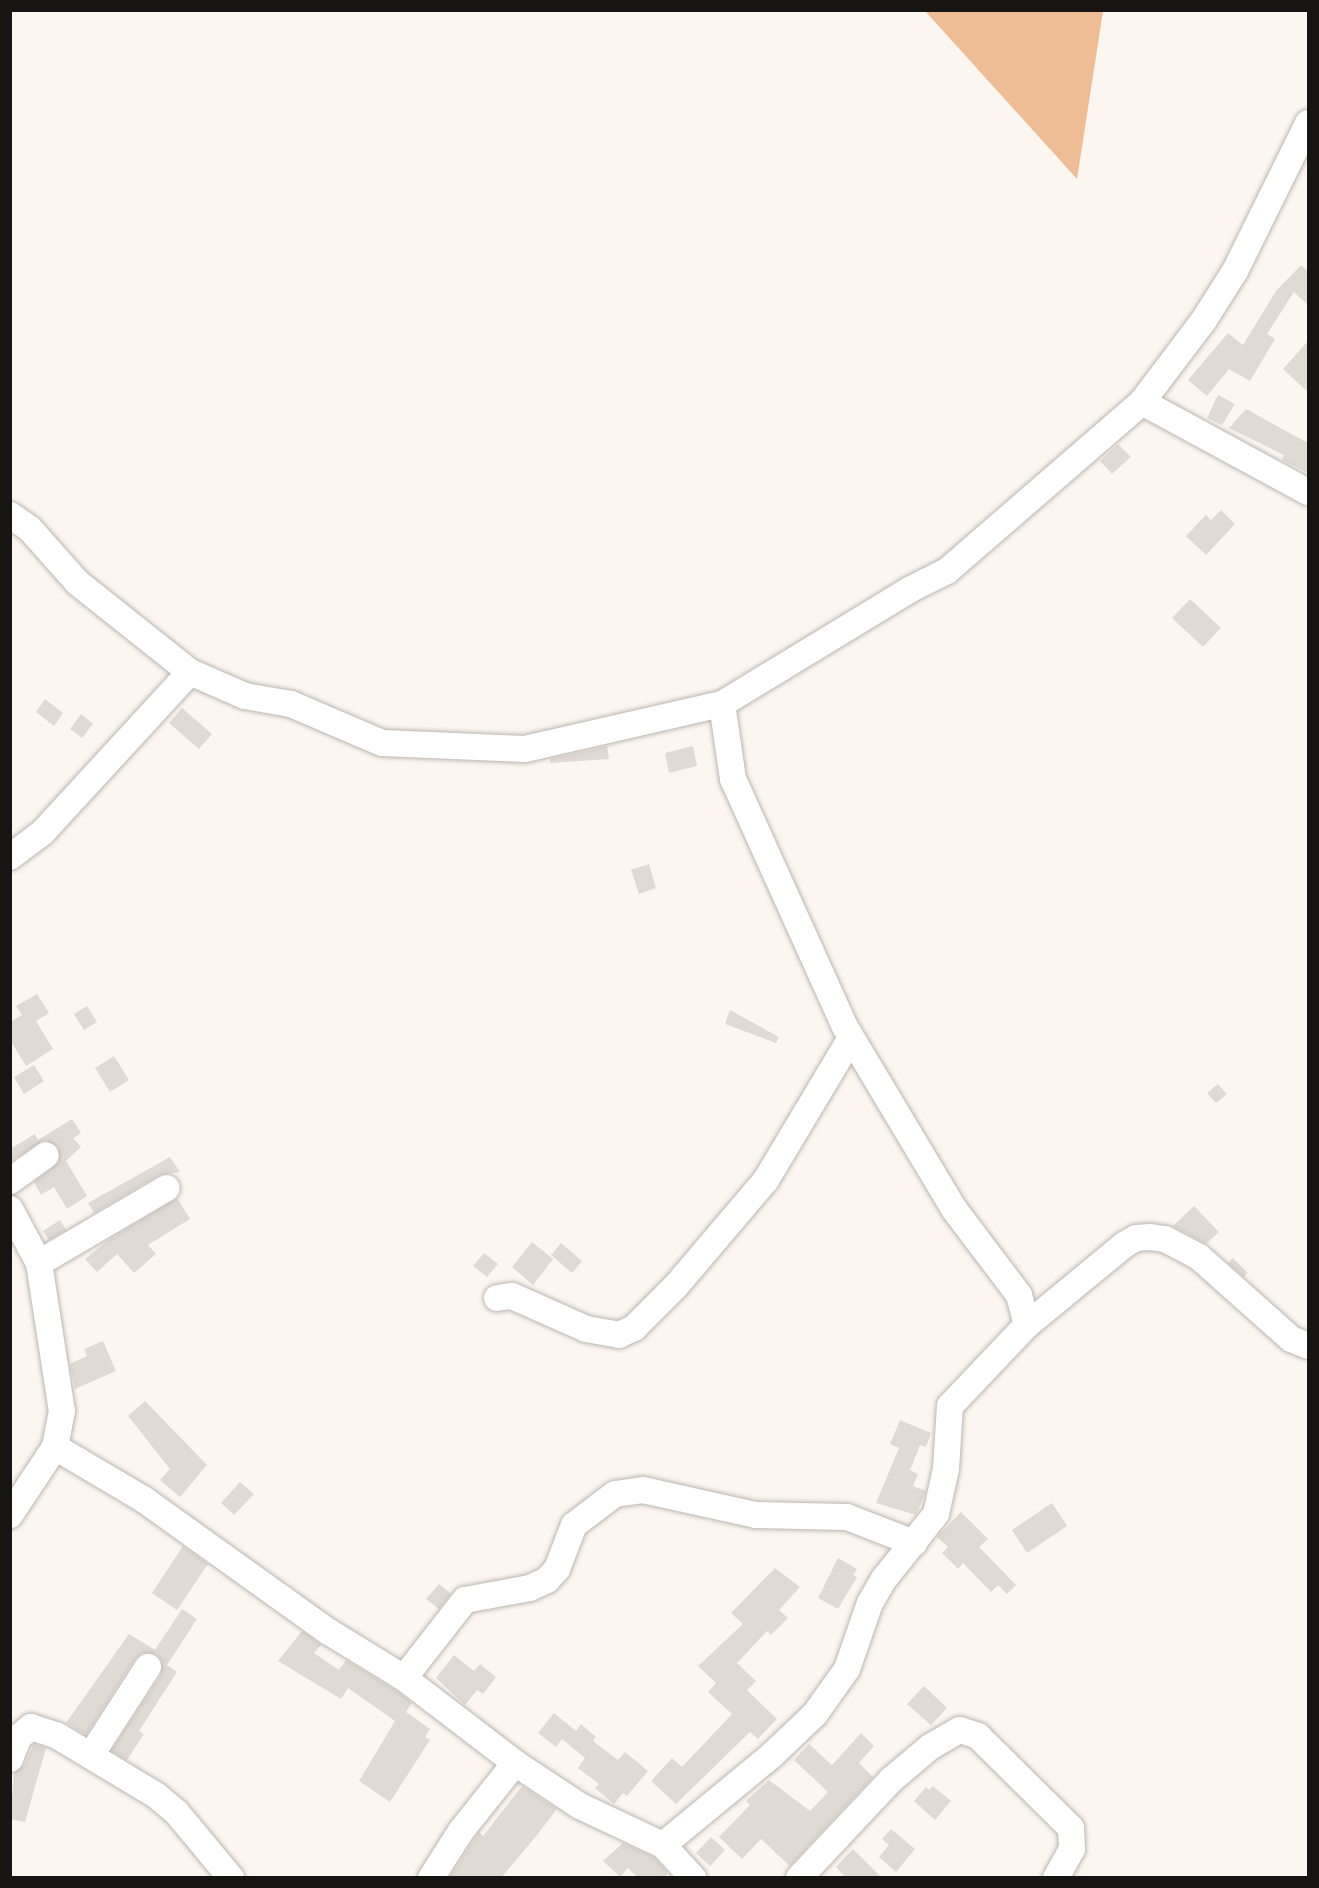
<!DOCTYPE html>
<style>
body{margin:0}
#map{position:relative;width:1319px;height:1888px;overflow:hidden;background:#fcf6f1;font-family:"Source Sans 3",sans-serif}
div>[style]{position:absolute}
.green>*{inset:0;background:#eebd96}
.building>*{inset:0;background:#e0dad5}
.roads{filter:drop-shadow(0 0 2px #bcb6b1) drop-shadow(0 0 2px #bcb6b1)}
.minor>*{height:26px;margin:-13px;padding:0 13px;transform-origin:13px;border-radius:13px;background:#fff}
span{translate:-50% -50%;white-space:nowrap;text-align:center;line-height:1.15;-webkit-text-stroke:4.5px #fcf6f1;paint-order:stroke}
.frame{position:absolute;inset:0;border:12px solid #171513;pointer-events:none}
</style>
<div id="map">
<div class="green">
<div style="clip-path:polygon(925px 11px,1103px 11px,1077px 179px)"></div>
</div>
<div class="building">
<div style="clip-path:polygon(1301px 265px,1308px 271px,1308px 305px,1294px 292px,1267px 334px,1275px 339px,1250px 381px,1229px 369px,1207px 396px,1188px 380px,1228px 333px,1243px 345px,1276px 291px)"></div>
<div style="clip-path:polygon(1308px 341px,1308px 392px,1283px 369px)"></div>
<div style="clip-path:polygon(1218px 395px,1235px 404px,1222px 425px,1207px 418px)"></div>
<div style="clip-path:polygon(1246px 409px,1308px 443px,1308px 473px,1282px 460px,1284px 455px,1229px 428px)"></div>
<div style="clip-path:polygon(1118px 444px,1131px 457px,1112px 474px,1100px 461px)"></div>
<div style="clip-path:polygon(1221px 510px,1235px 524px,1206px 555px,1186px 536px,1206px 515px,1211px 520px)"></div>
<div style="clip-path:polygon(1190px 599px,1221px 628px,1203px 647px,1172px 618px)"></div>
<div style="clip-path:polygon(45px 699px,63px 713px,54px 726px,36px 712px)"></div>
<div style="clip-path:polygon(182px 708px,212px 734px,199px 749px,169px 723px)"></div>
<div style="clip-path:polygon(81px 714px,93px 724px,82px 738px,70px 729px)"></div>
<div style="clip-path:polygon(607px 746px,609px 759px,550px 763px,550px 759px)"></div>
<div style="clip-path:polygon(693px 746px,697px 766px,669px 773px,665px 753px)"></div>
<div style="clip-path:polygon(649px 864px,656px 888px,639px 894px,631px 870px)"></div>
<div style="clip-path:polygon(37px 994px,49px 1013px,36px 1021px,53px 1049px,26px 1066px,10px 1040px,10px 1022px,22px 1015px,16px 1006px)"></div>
<div style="clip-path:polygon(87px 1006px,97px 1022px,84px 1030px,74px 1014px)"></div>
<div style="clip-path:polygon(730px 1010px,779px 1037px,776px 1043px,725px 1024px)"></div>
<div style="clip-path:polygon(114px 1056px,129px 1080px,110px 1092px,95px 1068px)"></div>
<div style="clip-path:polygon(34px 1065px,44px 1081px,24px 1094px,14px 1077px)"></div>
<div style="clip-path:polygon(1218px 1084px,1227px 1094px,1216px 1103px,1207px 1093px)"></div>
<div style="clip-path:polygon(72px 1119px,81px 1133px,73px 1138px,81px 1147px,66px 1161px,87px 1196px,67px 1209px,54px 1187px,41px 1195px,34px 1182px,59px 1162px,58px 1146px,44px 1140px,10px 1162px,10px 1149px,35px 1134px,38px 1140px)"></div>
<div style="clip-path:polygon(170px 1157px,180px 1172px,159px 1175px,94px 1213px,88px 1203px)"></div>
<div style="clip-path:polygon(177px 1198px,190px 1219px,148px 1245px,156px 1254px,134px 1273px,117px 1254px,97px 1272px,85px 1259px,107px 1241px)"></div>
<div style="clip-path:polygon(1194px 1206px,1219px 1232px,1206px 1244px,1173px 1226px)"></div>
<div style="clip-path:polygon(60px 1220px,66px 1230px,49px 1240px,43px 1231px)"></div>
<div style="clip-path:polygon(532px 1242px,553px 1259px,533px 1285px,512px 1267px)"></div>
<div style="clip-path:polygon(561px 1243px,582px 1261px,572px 1273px,551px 1255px)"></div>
<div style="clip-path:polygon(484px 1253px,498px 1264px,487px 1277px,473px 1266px)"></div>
<div style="clip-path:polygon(1233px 1258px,1248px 1273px,1244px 1277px,1228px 1263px)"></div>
<div style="clip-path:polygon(103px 1341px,116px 1371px,75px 1389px,70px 1364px,87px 1356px,84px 1349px)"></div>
<div style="clip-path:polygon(145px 1401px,207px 1465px,180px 1497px,160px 1480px,170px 1469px,128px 1416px)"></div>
<div style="clip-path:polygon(900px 1420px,931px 1433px,926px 1447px,920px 1445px,910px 1470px,918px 1474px,913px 1486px,926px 1491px,916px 1515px,876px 1503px,899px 1448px,890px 1444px)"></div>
<div style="clip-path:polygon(240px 1482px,254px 1494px,234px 1515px,221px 1503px)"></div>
<div style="clip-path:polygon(1052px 1503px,1067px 1526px,1027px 1553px,1012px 1530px)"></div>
<div style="clip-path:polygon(961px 1512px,988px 1539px,979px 1547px,1016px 1585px,1007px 1594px,998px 1585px,991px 1592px,963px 1563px,958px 1569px,942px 1553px,948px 1547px,937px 1537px)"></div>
<div style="clip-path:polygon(183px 1546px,208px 1564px,177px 1610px,152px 1593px)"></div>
<div style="clip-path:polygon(838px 1558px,857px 1569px,853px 1575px,857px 1577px,838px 1609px,818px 1598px)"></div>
<div style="clip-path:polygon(775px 1568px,800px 1587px,779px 1610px,788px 1618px,771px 1635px,767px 1631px,737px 1663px,756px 1681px,747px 1690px,777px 1719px,758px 1739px,750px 1732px,676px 1804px,651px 1781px,672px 1758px,682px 1767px,732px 1714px,708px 1692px,716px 1683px,698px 1666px,743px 1624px,731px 1613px)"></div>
<div style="clip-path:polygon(439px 1584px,451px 1594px,439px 1609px,426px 1599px)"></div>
<div style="clip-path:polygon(182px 1609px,197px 1619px,167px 1665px,177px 1672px,139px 1731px,144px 1734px,127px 1760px,111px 1751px,161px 1675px,162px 1661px,156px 1654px,142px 1653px,135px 1659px,86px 1735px,66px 1723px,129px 1634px,155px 1650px)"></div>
<div style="clip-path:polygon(302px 1631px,321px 1645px,314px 1653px,339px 1670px,346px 1660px,395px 1690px,412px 1703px,406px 1712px,430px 1729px,425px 1737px,430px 1740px,390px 1802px,359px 1781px,395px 1721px,348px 1688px,341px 1699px,278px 1661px)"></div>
<div style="clip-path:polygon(454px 1655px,474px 1671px,480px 1664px,496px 1677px,483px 1694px,477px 1690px,465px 1705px,436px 1678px)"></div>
<div style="clip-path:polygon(924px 1686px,947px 1708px,931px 1725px,907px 1704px)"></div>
<div style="clip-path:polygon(554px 1713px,576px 1731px,581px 1724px,596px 1737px,593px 1741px,618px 1760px,625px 1752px,648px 1771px,627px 1796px,623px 1793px,614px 1804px,595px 1788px,599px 1784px,578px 1768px,585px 1758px,562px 1739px,556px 1747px,538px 1733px)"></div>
<div style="clip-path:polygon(861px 1733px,874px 1746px,859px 1763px,873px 1777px,790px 1866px,761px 1839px,742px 1859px,719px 1837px,750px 1805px,746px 1801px,769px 1780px,810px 1811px,828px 1792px,794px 1760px,809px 1744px,832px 1765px)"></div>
<div style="clip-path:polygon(34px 1744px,46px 1748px,25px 1822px,10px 1819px,14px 1773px,24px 1765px)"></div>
<div style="clip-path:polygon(522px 1786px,557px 1809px,537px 1835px,501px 1878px,449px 1878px,479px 1832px,483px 1836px)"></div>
<div style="clip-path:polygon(933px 1786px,951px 1801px,935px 1820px,914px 1801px,926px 1787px,929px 1790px)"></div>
<div style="clip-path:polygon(891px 1829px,915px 1849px,896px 1872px,879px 1857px,889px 1845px,882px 1839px)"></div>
<div style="clip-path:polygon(711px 1837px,725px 1850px,710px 1866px,696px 1853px)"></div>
<div style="clip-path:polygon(623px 1843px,654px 1857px,668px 1873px,664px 1878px,638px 1878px,628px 1868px,620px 1877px,603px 1861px)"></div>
<div style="clip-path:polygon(853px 1849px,882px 1878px,846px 1878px,836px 1867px)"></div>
</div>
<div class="roads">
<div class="minor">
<div style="left:1142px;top:402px;width:189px;rotate:28.5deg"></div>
<div style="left:10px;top:515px;width:24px;rotate:35deg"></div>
<div style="left:30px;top:529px;width:72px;rotate:48.4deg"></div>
<div style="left:78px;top:583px;width:143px;rotate:38.5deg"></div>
<div style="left:190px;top:672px;width:60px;rotate:23.6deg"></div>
<div style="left:245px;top:696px;width:47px;rotate:9.9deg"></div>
<div style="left:291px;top:704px;width:99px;rotate:23.2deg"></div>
<div style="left:382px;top:743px;width:143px;rotate:2.4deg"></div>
<div style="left:525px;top:749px;width:202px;rotate:-12.9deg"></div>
<div style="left:722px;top:704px;width:221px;rotate:-31.3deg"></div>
<div style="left:911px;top:589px;width:40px;rotate:-26.6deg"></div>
<div style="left:947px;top:571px;width:258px;rotate:-40.9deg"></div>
<div style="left:1142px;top:402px;width:103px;rotate:-52.9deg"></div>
<div style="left:1204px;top:320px;width:58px;rotate:-57.7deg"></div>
<div style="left:1235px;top:271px;width:165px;rotate:-63.7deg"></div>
<div style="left:10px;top:857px;width:41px;rotate:-37.1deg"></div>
<div style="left:43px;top:832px;width:217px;rotate:-47.4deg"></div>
<div style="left:10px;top:1181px;width:44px;rotate:-35.8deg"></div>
<div style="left:10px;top:1209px;width:61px;rotate:61.8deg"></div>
<div style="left:39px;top:1263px;width:150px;rotate:81.2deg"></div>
<div style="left:62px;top:1411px;width:37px;rotate:101deg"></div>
<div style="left:55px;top:1447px;width:82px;rotate:123.5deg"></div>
<div style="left:39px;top:1263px;width:148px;rotate:-30.4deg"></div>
<div style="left:497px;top:1298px;width:15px;rotate:-8deg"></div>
<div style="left:512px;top:1296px;width:81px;rotate:24deg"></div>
<div style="left:586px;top:1329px;width:34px;rotate:10deg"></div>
<div style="left:619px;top:1335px;width:17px;rotate:-25deg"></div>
<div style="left:634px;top:1328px;width:59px;rotate:-45deg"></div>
<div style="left:676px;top:1286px;width:139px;rotate:-49.7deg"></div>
<div style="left:766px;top:1180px;width:165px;rotate:-59.1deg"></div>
<div style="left:1027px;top:1325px;width:126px;rotate:-39.5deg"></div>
<div style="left:1124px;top:1245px;width:14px;rotate:-30deg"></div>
<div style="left:1136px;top:1238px;width:14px;rotate:-4deg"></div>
<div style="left:1150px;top:1237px;width:15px;rotate:8deg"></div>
<div style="left:1165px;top:1239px;width:38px;rotate:28deg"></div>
<div style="left:1199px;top:1257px;width:123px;rotate:41.7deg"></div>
<div style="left:1291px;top:1339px;width:18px;rotate:22deg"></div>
<div style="left:55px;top:1447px;width:102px;rotate:30.6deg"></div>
<div style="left:143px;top:1499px;width:229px;rotate:35.6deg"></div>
<div style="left:329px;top:1632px;width:88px;rotate:31.5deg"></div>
<div style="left:404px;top:1678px;width:140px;rotate:37.4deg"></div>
<div style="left:515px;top:1763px;width:78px;rotate:33.5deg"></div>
<div style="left:580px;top:1806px;width:92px;rotate:25.2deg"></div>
<div style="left:663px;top:1845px;width:45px;rotate:47.7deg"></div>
<div style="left:404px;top:1678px;width:99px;rotate:-52deg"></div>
<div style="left:465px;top:1600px;width:66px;rotate:-10.5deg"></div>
<div style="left:530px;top:1588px;width:19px;rotate:-25deg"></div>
<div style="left:547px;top:1580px;width:15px;rotate:-48deg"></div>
<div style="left:557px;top:1569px;width:47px;rotate:-68.9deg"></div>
<div style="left:574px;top:1525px;width:51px;rotate:-37.1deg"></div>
<div style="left:615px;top:1494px;width:28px;rotate:-8deg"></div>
<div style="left:643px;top:1490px;width:116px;rotate:12.5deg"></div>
<div style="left:756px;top:1515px;width:91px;rotate:1.3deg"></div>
<div style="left:847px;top:1517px;width:72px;rotate:21.2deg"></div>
<div style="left:91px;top:1755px;width:105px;rotate:-57.1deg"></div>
<div style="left:10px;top:1759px;width:24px;rotate:-68deg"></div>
<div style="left:19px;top:1737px;width:16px;rotate:-40deg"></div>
<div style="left:31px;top:1727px;width:26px;rotate:18deg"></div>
<div style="left:56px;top:1735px;width:118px;rotate:31.1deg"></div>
<div style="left:157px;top:1796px;width:26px;rotate:40deg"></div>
<div style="left:177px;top:1813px;width:85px;rotate:50.3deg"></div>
<div style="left:663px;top:1845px;width:141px;rotate:-39.5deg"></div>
<div style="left:772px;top:1755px;width:59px;rotate:-43.6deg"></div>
<div style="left:815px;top:1714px;width:55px;rotate:-54.6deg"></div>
<div style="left:847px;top:1669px;width:70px;rotate:-70.8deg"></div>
<div style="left:870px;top:1603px;width:28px;rotate:-60deg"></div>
<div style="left:884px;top:1579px;width:83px;rotate:-51.3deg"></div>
<div style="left:936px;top:1514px;width:46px;rotate:-77.5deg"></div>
<div style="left:946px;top:1469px;width:63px;rotate:-86.4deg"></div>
<div style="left:950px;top:1406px;width:112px;rotate:-46.5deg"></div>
<div style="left:1027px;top:1325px;width:31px;rotate:-105deg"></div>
<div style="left:1019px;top:1295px;width:108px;rotate:-127.1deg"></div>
<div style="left:954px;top:1209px;width:212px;rotate:-120.9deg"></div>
<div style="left:845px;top:1027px;width:272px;rotate:-114.3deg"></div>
<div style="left:733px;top:779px;width:76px;rotate:-98.3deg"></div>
<div style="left:431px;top:1878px;width:56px;rotate:-57.4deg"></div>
<div style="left:461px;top:1831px;width:87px;rotate:-51.5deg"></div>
<div style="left:799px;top:1878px;width:134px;rotate:-46.8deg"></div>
<div style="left:891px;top:1780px;width:51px;rotate:-40.2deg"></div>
<div style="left:930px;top:1747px;width:34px;rotate:-30deg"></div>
<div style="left:960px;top:1730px;width:19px;rotate:18deg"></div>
<div style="left:978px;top:1736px;width:131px;rotate:44.7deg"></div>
<div style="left:1071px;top:1828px;width:21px;rotate:87deg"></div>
<div style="left:1072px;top:1849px;width:33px;rotate:119deg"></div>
</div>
</div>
<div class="frame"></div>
</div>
